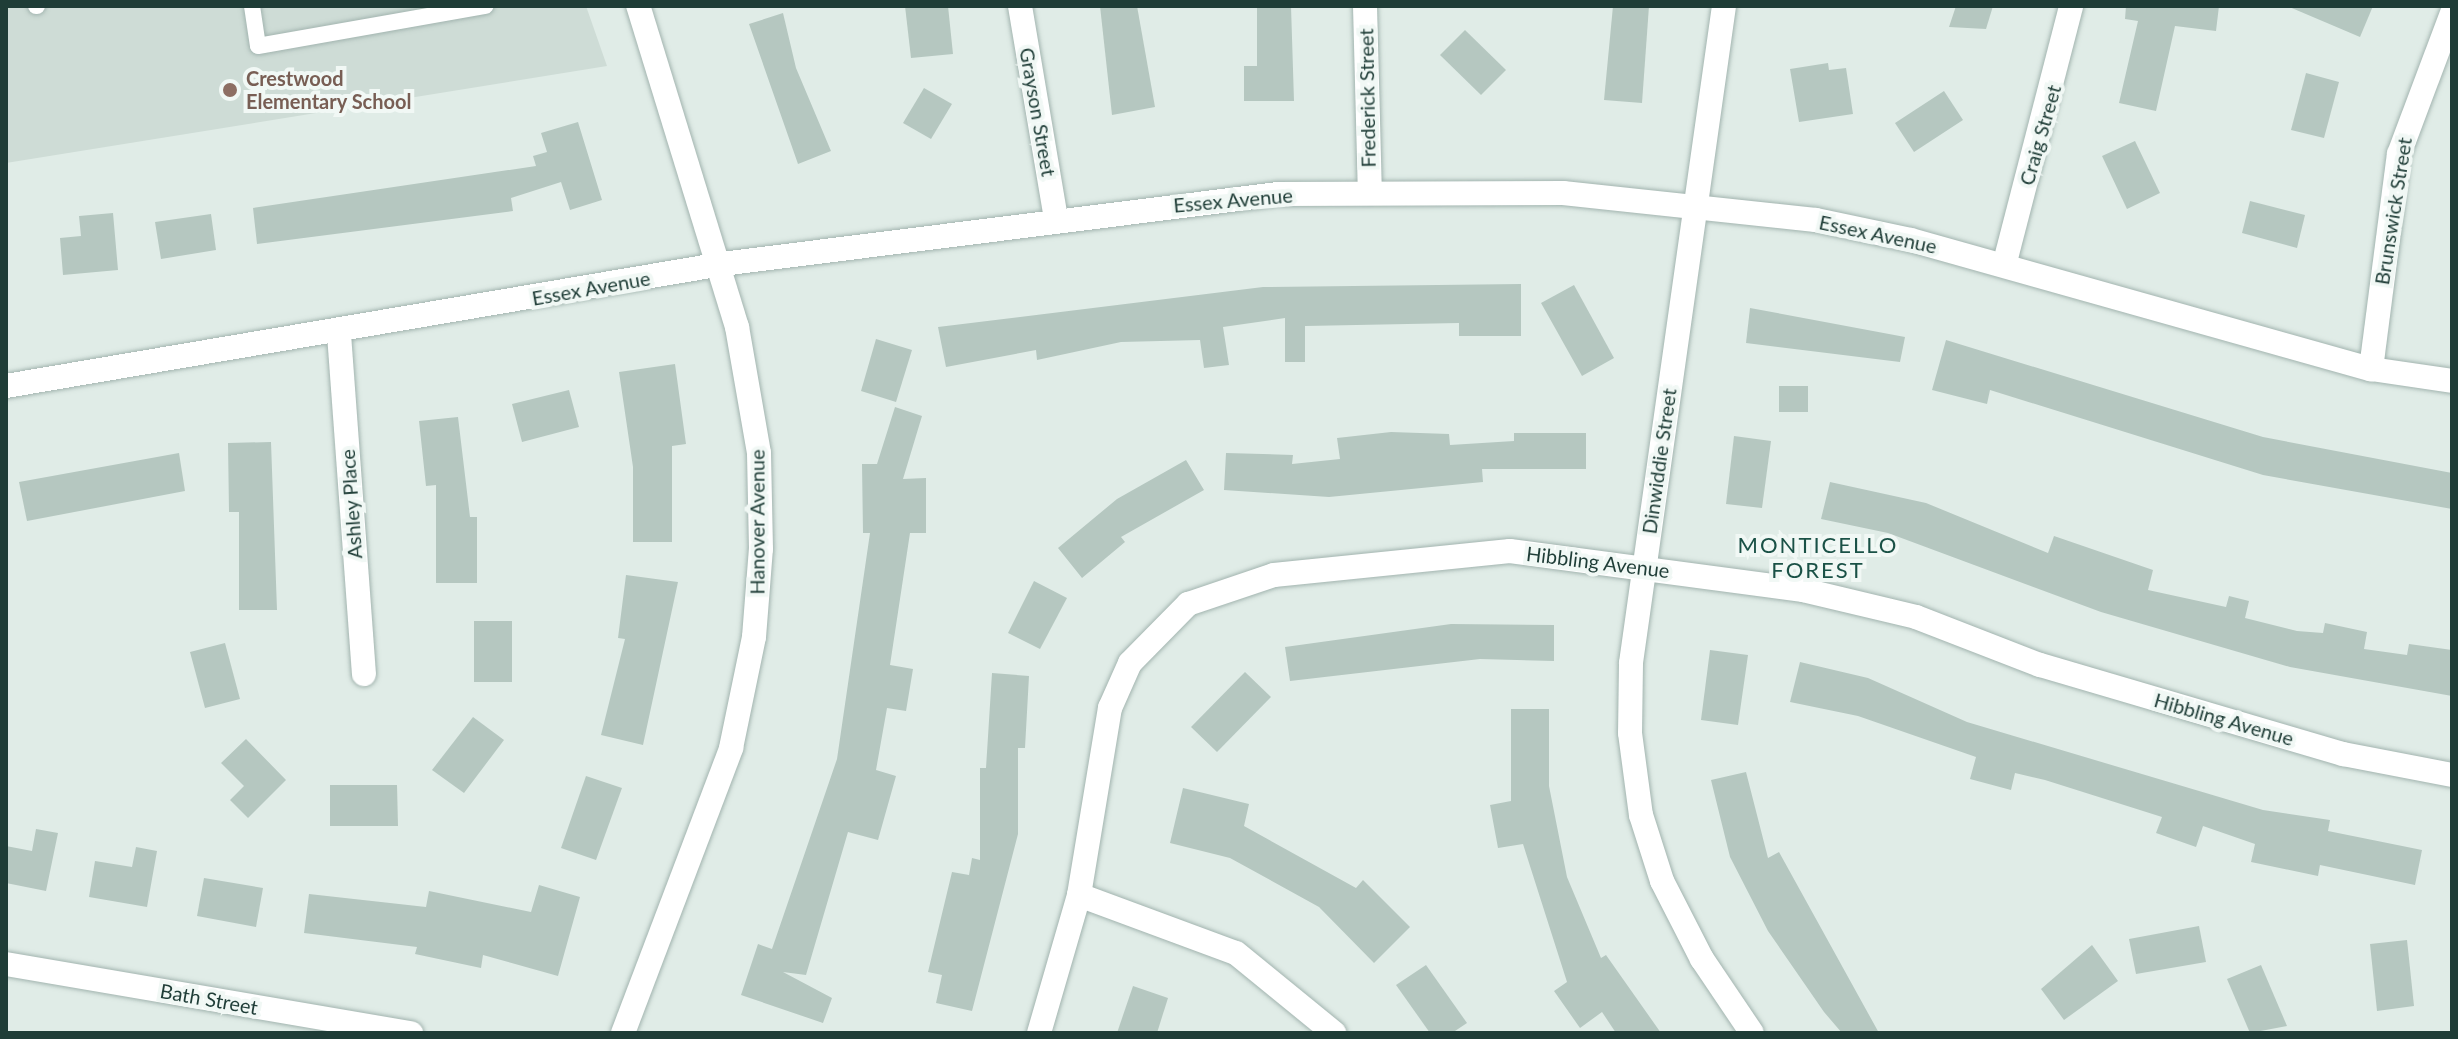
<!DOCTYPE html>
<style>
body{margin:0}
#map{position:relative;width:2458px;height:1039px;overflow:hidden;background:#e0ece7;font-family:Lato,sans-serif}
div>[style]{position:absolute}
.built>*{inset:0;background:#cedcd6}
.building>*{inset:0;background:#b5c7c0}
.roads{filter:drop-shadow(0 0 2px #a2b4af) drop-shadow(0 0 2px #a2b4af)}
.lane>*{height:16px;margin:-8px;padding:0 8px;transform-origin:8px;border-radius:8px;background:#fff}
.street>*{height:24px;margin:-12px;padding:0 12px;transform-origin:12px;border-radius:12px;background:#fff}
.secondary>*{height:24px;margin:-12px;padding:0 12px;transform-origin:12px;border-radius:12px;background:#fff}
.dots>*{width:22px;height:22px;translate:-50% -50%;box-sizing:border-box;border:4px solid #f1f8f5;border-radius:50%}
span{translate:-50% -50%;white-space:nowrap;text-align:center;line-height:1.15;-webkit-text-stroke:8px #f1f8f5;paint-order:stroke}
.education-label{font-size:20px;color:#785e54;font-weight:700}
.left{translate:0 -50%;text-align:left}
.street-label{font-size:20px;color:#1f3d37}
.neighbourhood-label{font-size:22px;color:#1a5146;letter-spacing:2px}
.frame{position:absolute;inset:0;border:8px solid #1f3d37;pointer-events:none}
</style>
<div id="map">
<div class="built">
<div style="clip-path:polygon(6px 6px,586px 6px,607px 66px,6px 163px)"></div>
</div>
<div class="building">
<div style="clip-path:polygon(905px 6px,948px 6px,953px 54px,911px 58px)"></div>
<div style="clip-path:polygon(1100px 6px,1137px 6px,1155px 107px,1112px 115px)"></div>
<div style="clip-path:polygon(1257px 6px,1291px 6px,1294px 101px,1244px 101px,1244px 66px,1257px 66px)"></div>
<div style="clip-path:polygon(1613px 6px,1649px 6px,1642px 103px,1604px 100px)"></div>
<div style="clip-path:polygon(1956px 6px,1993px 6px,1986px 29px,1949px 27px)"></div>
<div style="clip-path:polygon(2126px 6px,2219px 6px,2216px 31px,2175px 26px,2156px 111px,2119px 103px,2138px 21px,2125px 19px)"></div>
<div style="clip-path:polygon(2287px 6px,2373px 6px,2360px 37px)"></div>
<div style="clip-path:polygon(783px 13px,796px 68px,831px 151px,798px 164px,749px 24px)"></div>
<div style="clip-path:polygon(1465px 30px,1506px 70px,1481px 95px,1440px 55px)"></div>
<div style="clip-path:polygon(1828px 63px,1829px 70px,1846px 68px,1853px 114px,1799px 122px,1790px 69px)"></div>
<div style="clip-path:polygon(2306px 73px,2339px 82px,2324px 138px,2291px 130px)"></div>
<div style="clip-path:polygon(924px 88px,952px 104px,931px 139px,903px 123px)"></div>
<div style="clip-path:polygon(1944px 91px,1963px 120px,1914px 152px,1895px 123px)"></div>
<div style="clip-path:polygon(578px 122px,602px 200px,570px 210px,561px 182px,511px 198px,513px 211px,257px 244px,253px 208px,536px 166px,533px 156px,547px 152px,541px 133px)"></div>
<div style="clip-path:polygon(2135px 141px,2160px 193px,2127px 209px,2102px 156px)"></div>
<div style="clip-path:polygon(2250px 201px,2305px 215px,2297px 248px,2242px 233px)"></div>
<div style="clip-path:polygon(113px 213px,118px 270px,63px 275px,60px 238px,81px 236px,79px 216px)"></div>
<div style="clip-path:polygon(211px 214px,216px 250px,161px 259px,155px 222px)"></div>
<div style="clip-path:polygon(1521px 284px,1521px 336px,1459px 336px,1459px 323px,1305px 326px,1305px 362px,1285px 362px,1285px 318px,1223px 327px,1229px 365px,1204px 368px,1200px 340px,1121px 342px,1037px 360px,1036px 350px,946px 367px,938px 327px,1263px 287px)"></div>
<div style="clip-path:polygon(1574px 285px,1614px 358px,1582px 376px,1541px 303px)"></div>
<div style="clip-path:polygon(1750px 308px,1905px 337px,1900px 362px,1746px 343px)"></div>
<div style="clip-path:polygon(876px 339px,912px 350px,896px 402px,861px 391px)"></div>
<div style="clip-path:polygon(1946px 340px,2263px 437px,2452px 473px,2452px 509px,2263px 475px,1990px 390px,1987px 404px,1932px 390px)"></div>
<div style="clip-path:polygon(675px 364px,686px 444px,672px 446px,672px 542px,633px 542px,633px 467px,619px 372px)"></div>
<div style="clip-path:polygon(1779px 386px,1808px 386px,1808px 412px,1779px 412px)"></div>
<div style="clip-path:polygon(569px 390px,579px 427px,522px 442px,512px 404px)"></div>
<div style="clip-path:polygon(895px 407px,922px 416px,903px 479px,926px 478px,926px 533px,910px 533px,890px 665px,913px 669px,906px 711px,887px 708px,876px 770px,896px 776px,878px 840px,848px 832px,806px 975px,783px 972px,832px 998px,823px 1023px,741px 995px,758px 944px,772px 949px,837px 759px,870px 533px,863px 533px,862px 464px,877px 464px)"></div>
<div style="clip-path:polygon(458px 417px,470px 517px,477px 517px,477px 583px,436px 583px,436px 485px,426px 486px,419px 421px)"></div>
<div style="clip-path:polygon(1391px 432px,1449px 434px,1450px 445px,1514px 441px,1514px 433px,1586px 433px,1586px 469px,1482px 469px,1483px 482px,1329px 497px,1224px 490px,1226px 453px,1293px 455px,1292px 464px,1340px 459px,1337px 438px)"></div>
<div style="clip-path:polygon(1734px 436px,1771px 441px,1762px 508px,1726px 504px)"></div>
<div style="clip-path:polygon(271px 442px,277px 610px,239px 610px,239px 512px,229px 512px,228px 443px)"></div>
<div style="clip-path:polygon(179px 453px,185px 491px,27px 521px,19px 482px)"></div>
<div style="clip-path:polygon(1186px 460px,1204px 490px,1121px 537px,1125px 542px,1082px 578px,1058px 548px,1117px 499px)"></div>
<div style="clip-path:polygon(1830px 482px,1926px 503px,2048px 553px,2054px 536px,2153px 570px,2148px 590px,2226px 607px,2229px 596px,2249px 601px,2245px 618px,2297px 631px,2323px 633px,2325px 623px,2367px 632px,2364px 649px,2407px 655px,2409px 644px,2452px 650px,2452px 696px,2290px 667px,2101px 612px,1888px 533px,1821px 519px)"></div>
<div style="clip-path:polygon(626px 575px,678px 582px,643px 745px,601px 735px,625px 639px,618px 638px)"></div>
<div style="clip-path:polygon(1034px 581px,1067px 598px,1040px 649px,1008px 633px)"></div>
<div style="clip-path:polygon(474px 621px,512px 621px,512px 682px,474px 682px)"></div>
<div style="clip-path:polygon(1451px 624px,1554px 625px,1554px 661px,1480px 659px,1290px 681px,1285px 647px)"></div>
<div style="clip-path:polygon(225px 643px,240px 699px,205px 708px,190px 652px)"></div>
<div style="clip-path:polygon(1710px 650px,1748px 655px,1738px 725px,1701px 720px)"></div>
<div style="clip-path:polygon(1800px 662px,1868px 678px,1967px 722px,2263px 810px,2330px 820px,2328px 831px,2422px 850px,2415px 885px,2320px 865px,2318px 876px,2251px 862px,2255px 844px,2203px 826px,2196px 847px,2156px 833px,2162px 817px,2045px 780px,2015px 773px,2011px 790px,1970px 779px,1976px 757px,1858px 716px,1790px 702px)"></div>
<div style="clip-path:polygon(1245px 672px,1271px 697px,1217px 752px,1191px 727px)"></div>
<div style="clip-path:polygon(992px 673px,1029px 676px,1025px 748px,1018px 748px,1018px 834px,972px 1011px,936px 1003px,942px 975px,928px 972px,952px 872px,969px 875px,972px 858px,980px 860px,980px 768px,986px 768px)"></div>
<div style="clip-path:polygon(1511px 709px,1549px 709px,1549px 786px,1567px 877px,1601px 958px,1606px 955px,1661px 1033px,1616px 1033px,1602px 1012px,1580px 1028px,1554px 991px,1567px 982px,1523px 844px,1498px 848px,1490px 805px,1511px 801px)"></div>
<div style="clip-path:polygon(473px 717px,504px 740px,464px 793px,432px 770px)"></div>
<div style="clip-path:polygon(246px 739px,286px 780px,248px 818px,230px 800px,244px 786px,221px 763px)"></div>
<div style="clip-path:polygon(1746px 772px,1768px 858px,1779px 852px,1879px 1033px,1842px 1033px,1824px 1012px,1768px 931px,1730px 857px,1711px 780px)"></div>
<div style="clip-path:polygon(586px 776px,622px 788px,596px 860px,561px 848px)"></div>
<div style="clip-path:polygon(330px 785px,397px 785px,398px 826px,330px 826px)"></div>
<div style="clip-path:polygon(1183px 788px,1249px 804px,1244px 826px,1356px 888px,1363px 880px,1410px 927px,1374px 963px,1319px 907px,1230px 858px,1170px 843px)"></div>
<div style="clip-path:polygon(36px 829px,58px 833px,46px 891px,6px 883px,6px 846px,32px 851px)"></div>
<div style="clip-path:polygon(136px 847px,157px 851px,147px 907px,89px 897px,95px 861px,132px 867px)"></div>
<div style="clip-path:polygon(204px 878px,263px 888px,256px 927px,197px 916px)"></div>
<div style="clip-path:polygon(539px 885px,580px 897px,558px 976px,483px 955px,481px 968px,415px 954px,417px 947px,304px 933px,309px 894px,426px 907px,429px 891px,531px 912px)"></div>
<div style="clip-path:polygon(2199px 926px,2206px 962px,2136px 974px,2129px 939px)"></div>
<div style="clip-path:polygon(2407px 940px,2414px 1006px,2377px 1011px,2370px 944px)"></div>
<div style="clip-path:polygon(2092px 945px,2118px 981px,2064px 1020px,2041px 989px)"></div>
<div style="clip-path:polygon(1426px 965px,1467px 1023px,1452px 1033px,1430px 1033px,1396px 985px)"></div>
<div style="clip-path:polygon(2261px 965px,2287px 1026px,2250px 1033px,2227px 979px)"></div>
<div style="clip-path:polygon(1133px 986px,1168px 998px,1157px 1033px,1117px 1033px)"></div>
</div>
<div class="roads">
<div class="lane">
<div style="left:36px;top:6px;width:1px"></div>
<div style="left:252px;top:6px;width:40px;rotate:81.5deg"></div>
<div style="left:258px;top:46px;width:231px;rotate:-10deg"></div>
</div>
<div class="street">
<div style="left:1020px;top:6px;width:215px;rotate:80.4deg"></div>
<div style="left:1365px;top:6px;width:185px;rotate:88.5deg"></div>
<div style="left:1724px;top:6px;width:664px;rotate:98.06deg"></div>
<div style="left:1631px;top:663px;width:70px;rotate:90.8deg"></div>
<div style="left:1630px;top:733px;width:83px;rotate:82.4deg"></div>
<div style="left:1641px;top:815px;width:69px;rotate:72.3deg"></div>
<div style="left:1662px;top:881px;width:88px;rotate:62.9deg"></div>
<div style="left:1702px;top:959px;width:89px;rotate:56deg"></div>
<div style="left:2005px;top:262px;width:264px;rotate:-75.5deg"></div>
<div style="left:339px;top:334px;width:341px;rotate:85.8deg"></div>
<div style="left:2371px;top:369px;width:217px;rotate:-82.6deg"></div>
<div style="left:2399px;top:154px;width:151px;rotate:-69.4deg"></div>
<div style="left:6px;top:386px;width:726px;rotate:-9.67deg"></div>
<div style="left:1079px;top:895px;width:167px;rotate:20.3deg"></div>
<div style="left:1236px;top:953px;width:127px;rotate:39.2deg"></div>
<div style="left:6px;top:964px;width:411px;rotate:9.7deg"></div>
<div style="left:1039px;top:1033px;width:144px;rotate:-73.8deg"></div>
<div style="left:1079px;top:895px;width:190px;rotate:-80.6deg"></div>
<div style="left:1110px;top:708px;width:49px;rotate:-66deg"></div>
<div style="left:1130px;top:663px;width:83px;rotate:-45.5deg"></div>
<div style="left:1188px;top:604px;width:91px;rotate:-18.6deg"></div>
<div style="left:1274px;top:575px;width:237px;rotate:-5.8deg"></div>
<div style="left:1510px;top:551px;width:296px;rotate:7.6deg"></div>
<div style="left:1803px;top:590px;width:116px;rotate:13.4deg"></div>
<div style="left:1916px;top:617px;width:133px;rotate:21.2deg"></div>
<div style="left:2040px;top:665px;width:316px;rotate:16.4deg"></div>
<div style="left:2343px;top:754px;width:111px;rotate:10.9deg"></div>
</div>
<div class="secondary">
<div style="left:722px;top:264px;width:560px;rotate:-7.18deg"></div>
<div style="left:1278px;top:194px;width:285px;rotate:-0.2deg"></div>
<div style="left:1563px;top:193px;width:254px;rotate:6.1deg"></div>
<div style="left:1816px;top:220px;width:97px;rotate:11.9deg"></div>
<div style="left:1911px;top:240px;width:478px;rotate:15.7deg"></div>
<div style="left:2371px;top:369px;width:82px;rotate:8.4deg"></div>
<div style="left:623px;top:1033px;width:305px;rotate:-69.2deg"></div>
<div style="left:731px;top:748px;width:113px;rotate:-78.3deg"></div>
<div style="left:754px;top:637px;width:88px;rotate:-85.5deg"></div>
<div style="left:761px;top:549px;width:96px;rotate:-91.2deg"></div>
<div style="left:759px;top:453px;width:128px;rotate:-99.9deg"></div>
<div style="left:737px;top:327px;width:336px;rotate:-107.1deg"></div>
</div>
</div>
<div class="dots">
<div style="left:230px;top:90px;background:#8d6e63"></div>
</div>
<div class="education-label">
<span class="left" style="left:246px;top:90px">Crestwood<br>Elementary School</span>
</div>
<div class="street-label">
<span style="left:1367px;top:98px;rotate:-91deg">Frederick Street</span>
<span style="left:1038px;top:112px;rotate:80deg">Grayson Street</span>
<span style="left:2040px;top:135px;rotate:-74deg">Craig Street</span>
<span style="left:1233px;top:200px;rotate:-5deg">Essex Avenue</span>
<span style="left:2393px;top:211px;rotate:-81deg">Brunswick Street</span>
<span style="left:1878px;top:234px;rotate:12deg">Essex Avenue</span>
<span style="left:591px;top:288px;rotate:-10deg">Essex Avenue</span>
<span style="left:1659px;top:461px;rotate:-82deg">Dinwiddie Street</span>
<span style="left:351px;top:504px;rotate:-94deg">Ashley Place</span>
<span style="left:757px;top:522px;rotate:-90deg">Hanover Avenue</span>
<span style="left:1598px;top:562px;rotate:7deg">Hibbling Avenue</span>
<span style="left:2224px;top:719px;rotate:16deg">Hibbling Avenue</span>
<span style="left:209px;top:999px;rotate:10deg">Bath Street</span>
</div>
<div class="neighbourhood-label">
<span style="left:1818px;top:557px">MONTICELLO<br>FOREST</span>
</div>
<div class="frame"></div>
</div>
